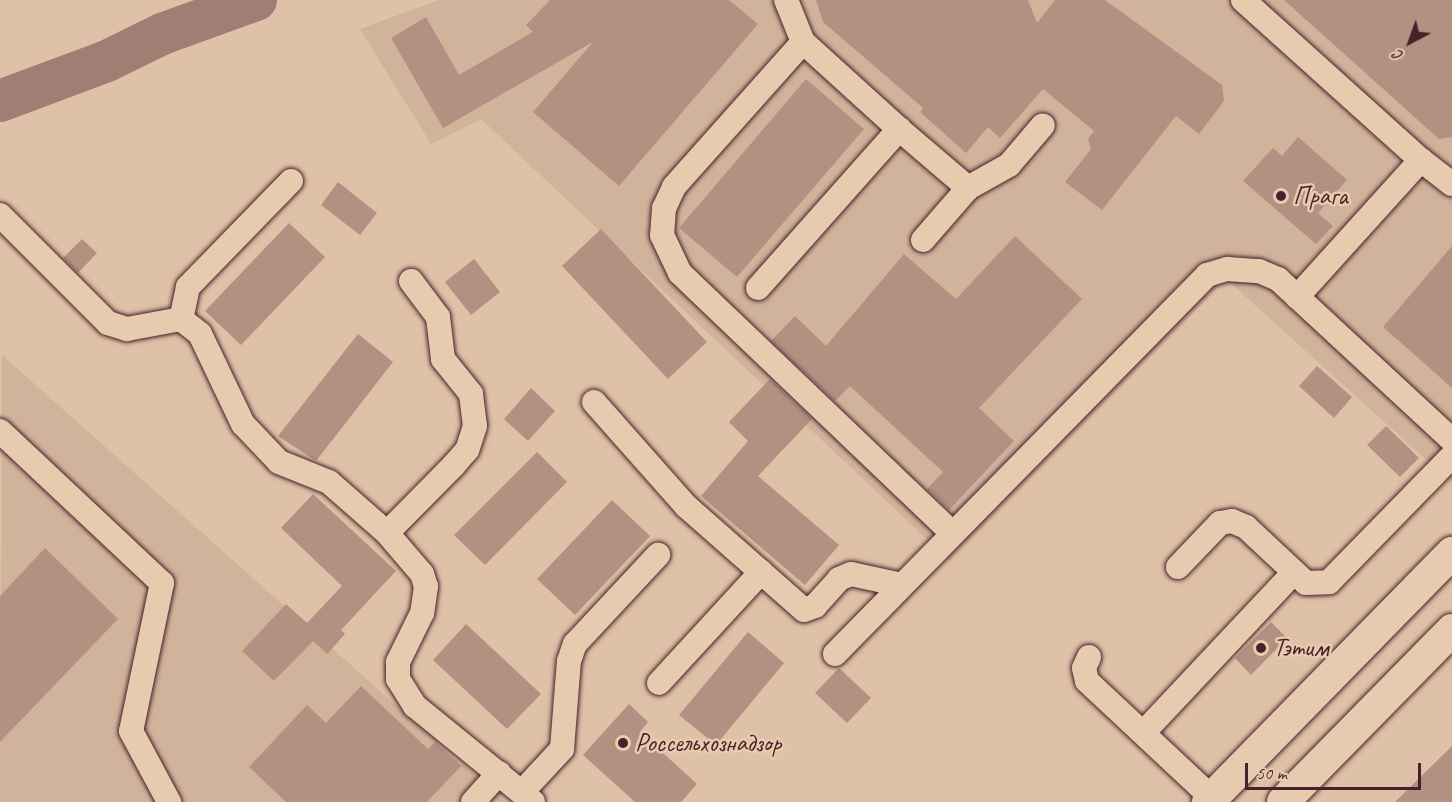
<!DOCTYPE html>
<meta charset="utf-8">
<style>
body{margin:0}
#map{position:relative;width:1452px;height:802px;overflow:hidden;background:#dec1a6;font-family:Caveat,sans-serif}
div>[style]{position:absolute}
.built>*{inset:0;background:#d1b39b}
.river>*{height:42px;margin:-21px;padding:0 21px;transform-origin:21px;border-radius:21px;background:#a17e74}
.building>*{inset:0;background:#b29182}
.roads{filter:drop-shadow(0 0 2px #4a1f2b) drop-shadow(0 0 2px #4a1f2b)}
.minor>*{height:24px;margin:-12px;padding:0 12px;transform-origin:12px;border-radius:12px;background:#e7cbae}
.major>*{height:32px;margin:-16px;padding:0 16px;transform-origin:16px;border-radius:16px;background:#e7cbae}
.dots>*{width:16px;height:16px;translate:-50% -50%;box-sizing:border-box;border:3px solid #e7cbae;border-radius:50%}
span{translate:-50% -50%;white-space:nowrap;text-align:center;line-height:1.15;-webkit-text-stroke:5px #e7cbae;paint-order:stroke}
.poi-label{font-size:26px;color:#4a1f2b}
.left{translate:0 -50%;text-align:left}
.north{position:absolute;left:1380px;top:12px;width:60px;height:60px;-webkit-text-stroke:4px #e7cbae;paint-order:stroke;rotate:221deg;font-size:16px;font-weight:700;line-height:24px;text-align:center;color:#4a1f2b}
.north::after{content:'';display:block;margin:auto;width:21px;height:27px;background:#4a1f2b;clip-path:polygon(50% 0,100% 100%,50% 72%,0 100%)}
.scale{position:absolute;left:1245px;top:763px;width:176px;height:27px;box-sizing:border-box;border:3px solid #4a1f2b;border-top:0;padding-left:8px;font-size:18px;line-height:21px;white-space:nowrap;color:#4a1f2b;-webkit-text-stroke:4px #e7cbae;paint-order:stroke}
</style>
<div id="map">
<div class="built">
<div style="clip-path:polygon(439px 0,1452px 0,1452px 483px,1226px 279px,950px 561px,481px 119px,431px 144px,360px 29px)"></div>
<div style="clip-path:polygon(2px 355px,505px 802px,0 802px)"></div>
</div>
<div class="river">
<div style="left:0;top:101px;width:114px;rotate:-20.5deg"></div>
<div style="left:107px;top:61px;width:61px;rotate:-26.1deg"></div>
<div style="left:162px;top:34px;width:100px;rotate:-19.9deg"></div>
</div>
<div class="building">
<div style="clip-path:polygon(550px 0,729px 0,758px 24px,619px 186px,533px 112px,593px 42px,443px 128px,391px 38px,426px 17px,459px 75px,533px 32px,526px 25px)"></div>
<div style="clip-path:polygon(816px 0,1028px 0,1037px 23px,1055px 0,1105px 0,1222px 85px,1224px 101px,1199px 134px,1176px 116px,1102px 210px,1065px 182px,1091px 149px,1088px 139px,1094px 131px,1043px 89px,1000px 138px,988px 127px,966px 153px,920px 112px,923px 108px,823px 22px)"></div>
<div style="clip-path:polygon(1284px 0,1452px 0,1452px 137px,1439px 139px)"></div>
<div style="clip-path:polygon(806px 79px,864px 129px,737px 277px,679px 228px)"></div>
<div style="clip-path:polygon(1298px 137px,1347px 180px,1318px 213px,1333px 226px,1316px 244px,1243px 181px,1273px 148px,1282px 156px)"></div>
<div style="clip-path:polygon(338px 182px,377px 213px,360px 235px,321px 205px)"></div>
<div style="clip-path:polygon(289px 223px,325px 257px,241px 345px,205px 311px)"></div>
<div style="clip-path:polygon(601px 229px,707px 342px,668px 379px,562px 266px)"></div>
<div style="clip-path:polygon(1015px 236px,1082px 299px,979px 408px,1014px 441px,949px 510px,927px 489px,943px 472px,850px 386px,835px 401px,771px 341px,795px 316px,826px 346px,904px 254px,956px 299px)"></div>
<div style="clip-path:polygon(82px 239px,97px 253px,78px 273px,63px 258px)"></div>
<div style="clip-path:polygon(1452px 246px,1452px 388px,1383px 327px)"></div>
<div style="clip-path:polygon(474px 259px,500px 292px,471px 315px,445px 282px)"></div>
<div style="clip-path:polygon(358px 334px,393px 362px,316px 461px,278px 436px)"></div>
<div style="clip-path:polygon(1317px 366px,1352px 397px,1334px 418px,1299px 386px)"></div>
<div style="clip-path:polygon(770px 379px,812px 419px,758px 476px,839px 545px,805px 585px,701px 496px,748px 441px,729px 422px)"></div>
<div style="clip-path:polygon(531px 388px,555px 411px,528px 441px,504px 419px)"></div>
<div style="clip-path:polygon(1386px 426px,1419px 458px,1400px 477px,1367px 445px)"></div>
<div style="clip-path:polygon(537px 452px,567px 482px,485px 565px,454px 535px)"></div>
<div style="clip-path:polygon(313px 494px,396px 571px,341px 630px,345px 634px,327px 654px,313px 641px,274px 681px,242px 651px,286px 604px,307px 623px,342px 586px,281px 528px)"></div>
<div style="clip-path:polygon(612px 500px,650px 536px,575px 615px,537px 579px)"></div>
<div style="clip-path:polygon(45px 548px,118px 619px,0 742px,0 596px)"></div>
<div style="clip-path:polygon(1271px 622px,1287px 638px,1251px 675px,1235px 658px)"></div>
<div style="clip-path:polygon(466px 624px,541px 694px,507px 729px,433px 660px)"></div>
<div style="clip-path:polygon(748px 632px,784px 663px,716px 745px,679px 715px)"></div>
<div style="clip-path:polygon(839px 668px,871px 698px,847px 723px,815px 693px)"></div>
<div style="clip-path:polygon(361px 686px,428px 749px,435px 742px,461px 766px,427px 802px,286px 802px,249px 767px,307px 705px,326px 723px)"></div>
<div style="clip-path:polygon(629px 704px,648px 722px,640px 732px,697px 784px,681px 802px,635px 802px,583px 755px)"></div>
<div style="clip-path:polygon(1452px 746px,1452px 802px,1395px 802px)"></div>
</div>
<div class="roads">
<div class="minor">
<div style="left:786px;top:0;width:45px;rotate:68deg"></div>
<div style="left:1243px;top:0;width:239px;rotate:42deg"></div>
<div style="left:899px;top:129px;width:91px;rotate:40.5deg"></div>
<div style="left:968px;top:188px;width:47px;rotate:-29.3deg"></div>
<div style="left:1009px;top:165px;width:52px;rotate:-49.6deg"></div>
<div style="left:291px;top:181px;width:148px;rotate:134.2deg"></div>
<div style="left:188px;top:287px;width:33px;rotate:102deg"></div>
<div style="left:181px;top:319px;width:24px;rotate:38deg"></div>
<div style="left:200px;top:334px;width:100px;rotate:64.5deg"></div>
<div style="left:243px;top:424px;width:52px;rotate:46.5deg"></div>
<div style="left:279px;top:462px;width:54px;rotate:21.8deg"></div>
<div style="left:329px;top:482px;width:77px;rotate:41.3deg"></div>
<div style="left:0;top:215px;width:153px;rotate:45deg"></div>
<div style="left:108px;top:323px;width:20px;rotate:18deg"></div>
<div style="left:127px;top:329px;width:55px;rotate:-10.5deg"></div>
<div style="left:923px;top:240px;width:69px;rotate:-49.1deg"></div>
<div style="left:411px;top:281px;width:45px;rotate:53.1deg"></div>
<div style="left:438px;top:317px;width:42px;rotate:83.2deg"></div>
<div style="left:443px;top:359px;width:45px;rotate:51.3deg"></div>
<div style="left:471px;top:394px;width:32px;rotate:83deg"></div>
<div style="left:475px;top:426px;width:25px;rotate:108deg"></div>
<div style="left:467px;top:450px;width:20px;rotate:131deg"></div>
<div style="left:454px;top:465px;width:95px;rotate:134.6deg"></div>
<div style="left:387px;top:533px;width:54px;rotate:49.5deg"></div>
<div style="left:422px;top:574px;width:13px;rotate:72deg"></div>
<div style="left:426px;top:586px;width:27px;rotate:98deg"></div>
<div style="left:422px;top:613px;width:55px;rotate:116.1deg"></div>
<div style="left:398px;top:662px;width:17px;rotate:90deg"></div>
<div style="left:398px;top:679px;width:32px;rotate:58deg"></div>
<div style="left:415px;top:706px;width:152px;rotate:39.1deg"></div>
<div style="left:758px;top:288px;width:213px;rotate:-48.4deg"></div>
<div style="left:899px;top:129px;width:130px;rotate:-137.8deg"></div>
<div style="left:803px;top:42px;width:194px;rotate:131.7deg"></div>
<div style="left:674px;top:187px;width:23px;rotate:115deg"></div>
<div style="left:664px;top:208px;width:27px;rotate:94deg"></div>
<div style="left:662px;top:235px;width:42px;rotate:64.7deg"></div>
<div style="left:680px;top:273px;width:376px;rotate:43.7deg"></div>
<div style="left:1297px;top:297px;width:185px;rotate:-47.9deg"></div>
<div style="left:1421px;top:160px;width:39px;rotate:38deg"></div>
<div style="left:594px;top:402px;width:139px;rotate:48.5deg"></div>
<div style="left:686px;top:506px;width:157px;rotate:41.4deg"></div>
<div style="left:804px;top:610px;width:12px;rotate:-20deg"></div>
<div style="left:815px;top:606px;width:36px;rotate:-48deg"></div>
<div style="left:839px;top:579px;width:13px;rotate:-23deg"></div>
<div style="left:851px;top:574px;width:52px;rotate:12.2deg"></div>
<div style="left:0;top:431px;width:222px;rotate:43.2deg"></div>
<div style="left:162px;top:583px;width:151px;rotate:101.8deg"></div>
<div style="left:131px;top:731px;width:81px;rotate:61.8deg"></div>
<div style="left:1178px;top:567px;width:61px;rotate:-46.3deg"></div>
<div style="left:1220px;top:523px;width:12px;rotate:-9deg"></div>
<div style="left:1232px;top:521px;width:15px;rotate:23deg"></div>
<div style="left:1246px;top:527px;width:82px;rotate:43deg"></div>
<div style="left:1306px;top:583px;width:23px;rotate:-2deg"></div>
<div style="left:1329px;top:582px;width:176px;rotate:-45.7deg"></div>
<div style="left:835px;top:654px;width:531px;rotate:-45.53deg"></div>
<div style="left:1207px;top:275px;width:21px;rotate:-17deg"></div>
<div style="left:1227px;top:269px;width:32px;rotate:4deg"></div>
<div style="left:1259px;top:271px;width:21px;rotate:23deg"></div>
<div style="left:1278px;top:279px;width:237px;rotate:42.8deg"></div>
<div style="left:1089px;top:657px;width:12px;rotate:114deg"></div>
<div style="left:1084px;top:668px;width:13px;rotate:77deg"></div>
<div style="left:1087px;top:681px;width:171px;rotate:43.1deg"></div>
<div style="left:659px;top:683px;width:151px;rotate:-47.4deg"></div>
<div style="left:1144px;top:732px;width:219px;rotate:-46.8deg"></div>
<div style="left:522px;top:792px;width:59px;rotate:-47.1deg"></div>
<div style="left:562px;top:749px;width:88px;rotate:-85.5deg"></div>
<div style="left:569px;top:661px;width:18px;rotate:-71deg"></div>
<div style="left:575px;top:644px;width:122px;rotate:-47deg"></div>
<div style="left:473px;top:802px;width:39px;rotate:-48deg"></div>
</div>
<div class="major">
<div style="left:1208px;top:802px;width:349px;rotate:-45.6deg"></div>
<div style="left:1283px;top:802px;width:241px;rotate:-45.5deg"></div>
</div>
</div>
<div class="dots">
<div style="left:1281px;top:196px;background:#4a1f2b"></div>
<div style="left:1261px;top:648px;background:#4a1f2b"></div>
<div style="left:623px;top:743px;background:#4a1f2b"></div>
</div>
<div class="poi-label">
<span class="left" style="left:1293px;top:196px">Прага</span>
<span class="left" style="left:1273px;top:648px">Тэтим</span>
<span class="left" style="left:635px;top:743px">Россельхознадзор</span>
</div>
<div class="north">С</div>
<div class="scale">50 m</div>
</div>
